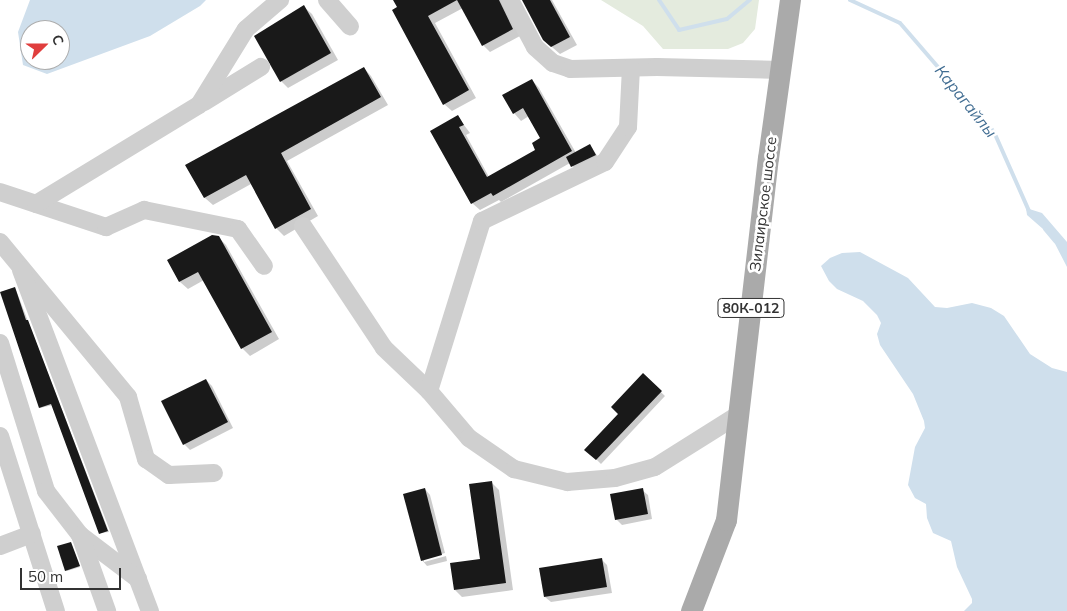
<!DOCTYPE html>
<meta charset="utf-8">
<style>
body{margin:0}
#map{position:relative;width:1067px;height:611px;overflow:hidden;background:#fff;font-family:Mulish,sans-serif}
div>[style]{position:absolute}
.green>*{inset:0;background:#e4ebde}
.water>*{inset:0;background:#cfdfec}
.shadow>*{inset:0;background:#0003}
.stream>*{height:4px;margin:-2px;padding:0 2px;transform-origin:2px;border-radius:2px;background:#cfdfec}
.building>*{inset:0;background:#191919}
.minor>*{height:18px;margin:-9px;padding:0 9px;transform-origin:9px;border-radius:9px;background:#cfcfcf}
.major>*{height:21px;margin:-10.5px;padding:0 10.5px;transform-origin:10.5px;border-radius:10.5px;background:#aaa}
span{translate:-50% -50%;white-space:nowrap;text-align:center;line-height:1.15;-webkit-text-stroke:5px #fff;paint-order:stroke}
.shield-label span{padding:1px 4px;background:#fff;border:1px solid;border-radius:4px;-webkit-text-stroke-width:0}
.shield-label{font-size:14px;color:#323232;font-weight:700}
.street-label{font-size:15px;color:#323232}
.water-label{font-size:16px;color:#416d92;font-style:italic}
.north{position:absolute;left:20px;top:20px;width:50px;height:50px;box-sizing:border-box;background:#fff;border:1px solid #adadad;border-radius:50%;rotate:68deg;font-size:14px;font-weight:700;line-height:20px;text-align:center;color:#323232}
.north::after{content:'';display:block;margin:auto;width:18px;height:22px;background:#e03e3d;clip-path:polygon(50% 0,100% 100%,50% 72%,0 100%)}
.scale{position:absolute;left:20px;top:568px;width:101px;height:22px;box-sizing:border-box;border:2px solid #323232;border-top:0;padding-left:6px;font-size:15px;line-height:18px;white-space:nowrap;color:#323232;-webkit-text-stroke:4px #fff;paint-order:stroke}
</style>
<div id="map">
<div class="green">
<div style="clip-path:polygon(601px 0,759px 0,755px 29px,743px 43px,728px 49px,663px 49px,643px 26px)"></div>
</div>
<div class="water">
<div style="clip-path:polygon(evenodd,30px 0,206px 0,200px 6px,150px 36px,47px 74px,23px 65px,18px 32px,30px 0,30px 30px,60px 30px,60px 60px,30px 60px,30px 30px)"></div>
<div style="clip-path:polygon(1026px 208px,1042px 213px,1067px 242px,1067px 267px,1051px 236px,1027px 215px)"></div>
<div style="clip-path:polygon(860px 252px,908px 278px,935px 307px,947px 308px,972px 303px,991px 308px,1004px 316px,1030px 354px,1052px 368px,1067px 372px,1067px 611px,964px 611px,972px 603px,972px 599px,957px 567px,951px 541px,933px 533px,927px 518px,926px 504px,915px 498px,908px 485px,915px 447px,925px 428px,924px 421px,913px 394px,880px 345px,877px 334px,881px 323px,877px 315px,863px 301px,837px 289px,829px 281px,821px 266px,830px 258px,842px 253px)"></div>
</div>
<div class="shadow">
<div style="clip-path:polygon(395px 0,511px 0,520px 36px,490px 52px,483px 45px,463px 8px,435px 23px,476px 98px,452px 111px,444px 104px)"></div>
<div style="clip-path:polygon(523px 0,552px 0,577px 45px,560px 54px,544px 40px)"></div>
<div style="clip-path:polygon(304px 7px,312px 14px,338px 60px,288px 88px,281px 81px)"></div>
<div style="clip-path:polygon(364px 68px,371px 76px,388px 105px,287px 161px,318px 216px,284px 236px,276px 228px,251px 184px,213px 205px,205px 198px,187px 165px)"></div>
<div style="clip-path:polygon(532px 80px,539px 88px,576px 153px,590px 145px,600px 160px,577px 171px,570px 163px,501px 202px,499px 200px,480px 210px,472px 203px,432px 131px,458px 117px,470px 133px,466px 135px,489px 177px,537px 151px,542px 139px,529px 116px,521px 121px,514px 113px)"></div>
<div style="clip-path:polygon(218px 237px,226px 245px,279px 339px,250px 356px,242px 348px,204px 280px,188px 289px,180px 282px,168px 261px)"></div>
<div style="clip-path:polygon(15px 288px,16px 290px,109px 532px,100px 533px,53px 405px,40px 408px,2px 293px)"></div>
<div style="clip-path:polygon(643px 375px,665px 396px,601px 464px,586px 449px,620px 414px)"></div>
<div style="clip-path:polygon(206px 380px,212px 386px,233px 428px,190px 450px,184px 444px)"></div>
<div style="clip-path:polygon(491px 482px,499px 490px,513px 590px,462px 597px,455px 590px,482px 560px)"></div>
<div style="clip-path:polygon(425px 489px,430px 495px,445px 553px,424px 559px,424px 562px,446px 556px,447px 561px,427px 566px,422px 560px)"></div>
<div style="clip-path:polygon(642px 490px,648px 495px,652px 519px,622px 525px,616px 519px)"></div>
<div style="clip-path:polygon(71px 543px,80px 567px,67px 571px,66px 570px)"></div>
<div style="clip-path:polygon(602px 560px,607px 565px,612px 593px,551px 602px,545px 597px)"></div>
</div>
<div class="stream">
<div style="left:659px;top:0;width:36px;rotate:56deg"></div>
<div style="left:679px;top:30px;width:49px;rotate:-12.9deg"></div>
<div style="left:727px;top:19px;width:30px;rotate:-40deg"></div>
<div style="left:850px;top:0;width:55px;rotate:24.7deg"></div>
<div style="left:900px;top:23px;width:144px;rotate:49.2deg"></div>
<div style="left:994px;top:132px;width:86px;rotate:66.1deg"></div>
<div style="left:1045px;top:229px;width:16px;rotate:50deg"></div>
</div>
<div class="building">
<div style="clip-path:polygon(393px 0,457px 0,428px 16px,469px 90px,443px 105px,392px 10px,397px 7px)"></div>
<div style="clip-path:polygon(457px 0,499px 0,513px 29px,482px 46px)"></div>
<div style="clip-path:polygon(522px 0,550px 0,570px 37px,551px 47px,543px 40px)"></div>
<div style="clip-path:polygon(304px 5px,331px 53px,280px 82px,254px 36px)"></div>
<div style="clip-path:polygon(364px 67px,381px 97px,281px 153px,311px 209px,275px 229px,246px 175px,204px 198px,185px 165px)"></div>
<div style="clip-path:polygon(532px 79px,572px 151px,493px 196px,491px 193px,471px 204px,430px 131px,458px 115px,464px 125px,459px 127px,487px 177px,535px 150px,532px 143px,540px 138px,523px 108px,513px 114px,502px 95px)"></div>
<div style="clip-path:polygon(590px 144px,596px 155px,571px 167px,566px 157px)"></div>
<div style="clip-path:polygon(212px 235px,219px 236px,272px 332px,241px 349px,198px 272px,179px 282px,167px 260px)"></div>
<div style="clip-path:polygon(15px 287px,26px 320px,28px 320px,108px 531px,99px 534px,51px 404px,39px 408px,0 292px)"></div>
<div style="clip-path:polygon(643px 373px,662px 391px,596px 460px,584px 450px,618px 414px,611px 407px)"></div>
<div style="clip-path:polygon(206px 379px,228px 422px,183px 445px,161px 401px)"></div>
<div style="clip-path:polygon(492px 481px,506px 583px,454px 590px,450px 563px,480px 559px,469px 484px)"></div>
<div style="clip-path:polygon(425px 488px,442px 555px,421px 561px,403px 494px)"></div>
<div style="clip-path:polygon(643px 488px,648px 514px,615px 520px,610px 494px)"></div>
<div style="clip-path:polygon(71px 542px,80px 566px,65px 571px,57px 546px)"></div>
<div style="clip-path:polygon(602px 558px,607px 587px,544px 597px,539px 568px)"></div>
</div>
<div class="minor">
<div style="left:327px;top:0;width:35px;rotate:49deg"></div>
<div style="left:510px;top:0;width:53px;rotate:62deg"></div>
<div style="left:535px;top:47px;width:24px;rotate:42deg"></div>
<div style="left:553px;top:63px;width:18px;rotate:19deg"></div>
<div style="left:570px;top:69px;width:87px;rotate:-1.3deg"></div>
<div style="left:657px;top:67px;width:124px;rotate:1.4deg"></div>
<div style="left:204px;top:102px;width:67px;rotate:-31.6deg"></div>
<div style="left:0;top:192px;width:112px;rotate:18.3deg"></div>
<div style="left:106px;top:227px;width:42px;rotate:-24.1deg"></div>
<div style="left:144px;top:210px;width:96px;rotate:11.4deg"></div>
<div style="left:238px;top:229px;width:45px;rotate:54.9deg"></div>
<div style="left:36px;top:204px;width:191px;rotate:-31.3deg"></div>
<div style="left:199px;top:105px;width:89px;rotate:-58.3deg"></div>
<div style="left:246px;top:29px;width:45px;rotate:-40.5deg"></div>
<div style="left:303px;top:226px;width:146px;rotate:56.4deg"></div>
<div style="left:384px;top:348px;width:62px;rotate:43.7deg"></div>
<div style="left:429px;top:391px;width:62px;rotate:49.6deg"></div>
<div style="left:469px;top:438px;width:55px;rotate:34.6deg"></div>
<div style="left:514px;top:469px;width:55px;rotate:13.8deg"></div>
<div style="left:567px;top:482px;width:48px;rotate:-4.8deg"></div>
<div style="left:615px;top:478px;width:41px;rotate:-15.4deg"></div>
<div style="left:655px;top:467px;width:98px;rotate:-32.1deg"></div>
<div style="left:0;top:242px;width:201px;rotate:50.4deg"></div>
<div style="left:128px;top:397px;width:65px;rotate:73.8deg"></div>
<div style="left:146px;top:459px;width:28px;rotate:35deg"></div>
<div style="left:169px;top:475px;width:45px;rotate:-2.5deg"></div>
<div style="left:21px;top:270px;width:365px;rotate:69.3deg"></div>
<div style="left:0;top:343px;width:155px;rotate:72.7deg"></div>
<div style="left:46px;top:491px;width:56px;rotate:52.3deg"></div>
<div style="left:80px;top:535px;width:73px;rotate:37.2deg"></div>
<div style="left:429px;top:391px;width:178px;rotate:-72.7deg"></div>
<div style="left:482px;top:221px;width:136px;rotate:-25.6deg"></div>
<div style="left:605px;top:162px;width:42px;rotate:-56.7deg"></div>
<div style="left:628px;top:127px;width:59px;rotate:-87.1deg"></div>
<div style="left:0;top:436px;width:184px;rotate:72.3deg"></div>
<div style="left:80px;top:535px;width:81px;rotate:70.4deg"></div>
<div style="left:0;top:546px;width:34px;rotate:-21deg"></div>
</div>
<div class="major">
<div style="left:691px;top:611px;width:97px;rotate:-69deg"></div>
<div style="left:726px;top:520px;width:364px;rotate:-83.4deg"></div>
<div style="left:768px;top:158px;width:160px;rotate:-82.1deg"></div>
</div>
<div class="shield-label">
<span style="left:751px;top:308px">80К-012</span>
</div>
<div class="street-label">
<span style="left:763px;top:204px;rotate:-83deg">Зилаирское шоссе</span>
</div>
<div class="water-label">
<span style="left:966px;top:101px;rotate:51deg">Карагайлы</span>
</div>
<div class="north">С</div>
<div class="scale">50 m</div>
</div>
